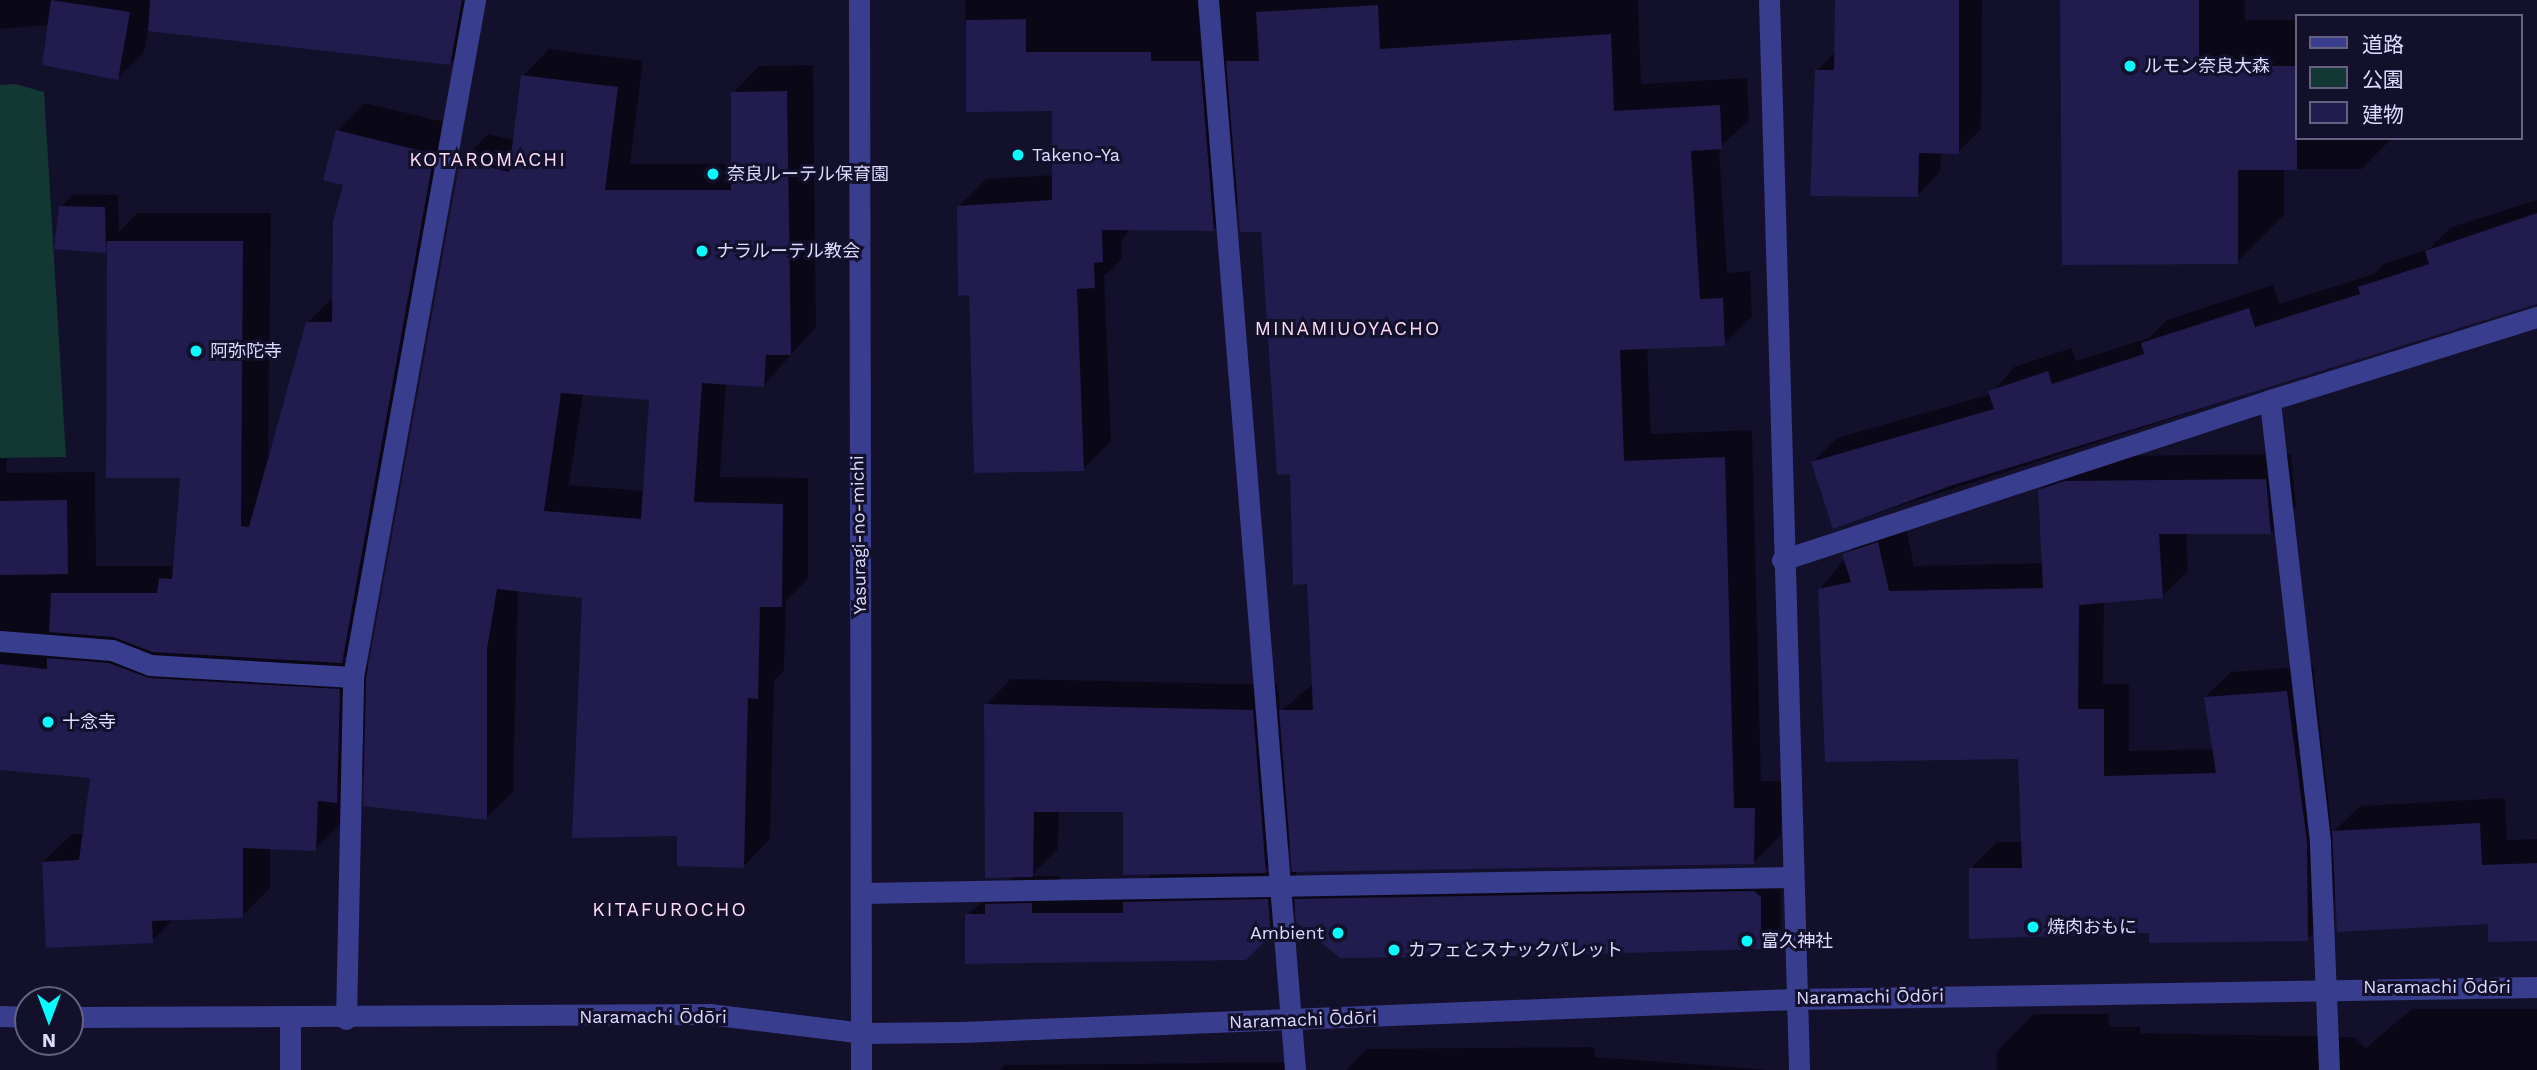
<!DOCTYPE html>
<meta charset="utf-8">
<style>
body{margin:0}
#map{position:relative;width:2537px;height:1070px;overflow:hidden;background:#13102c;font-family:"Work Sans","Noto Sans JP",sans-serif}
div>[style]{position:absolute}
.green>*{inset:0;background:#133732}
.shadow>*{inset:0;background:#0007}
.building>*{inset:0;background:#211b4e}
.minor>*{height:21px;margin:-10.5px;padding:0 10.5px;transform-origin:10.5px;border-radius:10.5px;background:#393d8d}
.dots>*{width:19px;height:19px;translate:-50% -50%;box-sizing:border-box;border:4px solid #13102c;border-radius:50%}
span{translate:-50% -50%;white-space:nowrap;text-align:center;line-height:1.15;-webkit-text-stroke:6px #13102c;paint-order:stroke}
.poi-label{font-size:18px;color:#dddcff}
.left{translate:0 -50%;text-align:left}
.right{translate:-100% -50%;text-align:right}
.street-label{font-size:18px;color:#dddcff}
.neighbourhood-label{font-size:19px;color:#ffdef6;letter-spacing:2px}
.legend{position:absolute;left:2295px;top:14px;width:228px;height:126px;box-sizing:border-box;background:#13102c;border:2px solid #646280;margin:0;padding:9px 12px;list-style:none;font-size:21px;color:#dddcff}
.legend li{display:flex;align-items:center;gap:14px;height:35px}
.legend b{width:35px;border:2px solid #646280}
.north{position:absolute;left:14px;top:986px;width:70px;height:70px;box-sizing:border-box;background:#13102c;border:2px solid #646280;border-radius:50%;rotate:180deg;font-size:19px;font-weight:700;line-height:28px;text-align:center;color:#dddcff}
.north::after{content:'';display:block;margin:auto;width:24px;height:32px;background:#08fbff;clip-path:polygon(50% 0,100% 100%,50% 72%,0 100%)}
</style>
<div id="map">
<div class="green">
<div style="clip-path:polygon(15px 84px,44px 92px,66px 457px,0 458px,0 85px)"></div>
</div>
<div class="shadow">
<div style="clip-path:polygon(0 0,482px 0,476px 37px,449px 64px,148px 30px,144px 52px,118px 78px,49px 25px,0 29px)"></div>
<div style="clip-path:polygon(evenodd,965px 0,1638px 0,1641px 84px,1747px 78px,1749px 120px,1719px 148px,1727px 273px,1750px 271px,1752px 316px,1724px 344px,1647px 347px,1651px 434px,1752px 430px,1761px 781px,1782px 781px,1781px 835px,1753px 863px,1296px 871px,1298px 898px,1317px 878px,1781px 875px,1781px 926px,1760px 947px,1297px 907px,1246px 959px,967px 915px,1016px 875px,986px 705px,1011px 679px,1278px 685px,1280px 712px,1314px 683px,1309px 582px,1263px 230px,1239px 203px,1213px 230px,1130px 229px,1121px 242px,1122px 259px,1104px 276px,1111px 441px,1083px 469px,970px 293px,958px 207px,986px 179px,1053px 175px,1053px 109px,968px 111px,965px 0,1059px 810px,1125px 810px,1154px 873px,1142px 885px,1060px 885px,1060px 876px,1031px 876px,1058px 849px,1059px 810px,965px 0,1292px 845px,1294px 872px,1264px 872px,1292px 845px)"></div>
<div style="clip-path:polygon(1836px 0,1982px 0,1981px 129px,1958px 152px,1941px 152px,1940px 172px,1917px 196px,1817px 71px,1836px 51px)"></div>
<div style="clip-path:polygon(2062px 0,2245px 0,2245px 20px,2297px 20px,2297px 138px,2392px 138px,2362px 169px,2284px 169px,2284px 215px,2237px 262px)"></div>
<div style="clip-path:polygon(evenodd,549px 49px,643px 61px,630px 164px,733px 164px,733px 93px,759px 66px,813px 65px,816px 327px,764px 385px,726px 383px,720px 477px,808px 478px,808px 579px,786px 601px,784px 670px,774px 681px,770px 839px,744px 866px,679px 834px,584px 597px,518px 590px,513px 792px,486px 818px,366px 772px,345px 794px,343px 821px,315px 849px,270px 847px,270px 888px,242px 916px,175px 918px,152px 941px,43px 862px,72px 834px,85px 834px,92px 776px,0 768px,0 458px,7px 459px,6px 473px,95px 472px,96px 566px,173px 566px,181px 477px,109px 248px,61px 207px,74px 194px,118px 195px,119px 232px,137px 213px,271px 213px,268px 458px,307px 323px,334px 296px,345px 184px,337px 131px,365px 103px,461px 126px,370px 633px,342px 660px,367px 662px,369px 673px,461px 161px,488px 134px,515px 140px,523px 76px,549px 49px,583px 393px,651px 399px,644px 491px,569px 485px,583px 393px)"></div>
<div style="clip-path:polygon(2537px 200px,2537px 301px,1834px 527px,1813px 462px,1837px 438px,1991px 394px,2014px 367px,2072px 348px,2076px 361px,2149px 338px,2167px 320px,2273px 285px,2279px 304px,2374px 274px,2384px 264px,2429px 249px,2451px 227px)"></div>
<div style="clip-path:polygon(2291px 454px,2296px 507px,2271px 533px,2186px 533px,2188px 571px,2162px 596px,2104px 601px,2103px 684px,2129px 684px,2129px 751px,2214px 749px,2205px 697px,2231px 672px,2313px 666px,2332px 833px,2360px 806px,2505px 798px,2507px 840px,2537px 839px,2537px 939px,2336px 877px,2333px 913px,2307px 939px,2151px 932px,1971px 868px,1997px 842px,2023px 842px,2020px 757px,1820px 589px,1869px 529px,1904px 518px,1914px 566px,2043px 563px,2040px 491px,2066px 465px,2091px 456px)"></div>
<div style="clip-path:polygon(2412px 1009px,2537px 1009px,2537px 1070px,1997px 1070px,1997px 1051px,2034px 1014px,2109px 1014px,2109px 1027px,2140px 1027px,2140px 1033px,2354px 1037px,2366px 1048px)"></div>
<div style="clip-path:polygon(1594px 1047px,1595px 1057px,1772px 1070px,1346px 1070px,1366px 1049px)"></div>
<div style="clip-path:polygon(1285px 1062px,1295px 1070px,1000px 1070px,1005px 1065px)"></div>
</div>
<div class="building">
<div style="clip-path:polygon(51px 0,130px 12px,118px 80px,42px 65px)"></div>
<div style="clip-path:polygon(150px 0,462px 0,450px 65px,148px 31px)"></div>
<div style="clip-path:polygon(1835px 0,1959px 0,1959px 154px,1919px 153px,1918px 197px,1810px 196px,1815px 70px,1834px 70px)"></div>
<div style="clip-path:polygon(2060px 0,2199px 0,2199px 66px,2297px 66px,2297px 170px,2238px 170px,2238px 264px,2062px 265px)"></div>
<div style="clip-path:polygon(1378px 5px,1380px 49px,1611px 34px,1614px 111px,1720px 105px,1722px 149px,1691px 151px,1700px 299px,1723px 298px,1725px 346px,1620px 350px,1624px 461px,1725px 457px,1734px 808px,1755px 808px,1754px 864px,1292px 872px,1279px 710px,1313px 710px,1307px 584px,1293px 585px,1290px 474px,1277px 475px,1261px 232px,1240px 232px,1226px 61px,1259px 61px,1256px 12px)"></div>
<div style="clip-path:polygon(1026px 19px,1026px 52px,1151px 52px,1151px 61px,1200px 61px,1214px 231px,1102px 230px,1103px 262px,1094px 263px,1095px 288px,1077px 289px,1084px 471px,974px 473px,969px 295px,958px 296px,957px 206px,1052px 200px,1052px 111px,966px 112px,966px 20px)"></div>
<div style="clip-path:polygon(evenodd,521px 75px,618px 87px,605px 190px,731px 190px,731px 92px,787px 91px,791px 355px,766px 355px,764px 387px,702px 383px,694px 502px,783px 504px,782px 607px,760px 607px,758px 699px,748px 698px,744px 868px,677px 866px,677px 836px,572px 838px,582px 598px,497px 589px,487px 649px,487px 820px,363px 806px,366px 678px,460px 160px,509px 172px,521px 75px,561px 393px,649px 400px,641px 519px,544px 511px,561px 393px)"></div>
<div style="clip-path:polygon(336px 130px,434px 154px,342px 663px,153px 652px,113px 637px,49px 632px,51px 593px,157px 593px,159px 578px,172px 579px,180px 478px,106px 478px,107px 241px,243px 241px,241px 526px,249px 527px,306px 322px,332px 322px,333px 222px,343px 185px,323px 180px)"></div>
<div style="clip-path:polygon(59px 206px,105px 207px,106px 253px,54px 249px)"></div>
<div style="clip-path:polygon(2537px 213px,2537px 304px,1950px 486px,1833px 529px,1811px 462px,1994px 409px,1988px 391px,2048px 371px,2052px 384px,2144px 354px,2141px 343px,2249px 308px,2255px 327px,2360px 294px,2358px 287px,2429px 264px,2425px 251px)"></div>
<div style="clip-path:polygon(2266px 479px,2271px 534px,2159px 534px,2163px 598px,2079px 605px,2078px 709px,2104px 709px,2104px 776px,2216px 773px,2204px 697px,2287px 691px,2307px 842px,2308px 941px,2149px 943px,2149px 933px,1969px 939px,1969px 868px,2022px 868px,2018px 759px,1825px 762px,1818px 589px,1851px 582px,1842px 554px,1878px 542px,1889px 591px,2043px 588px,2038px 490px,2064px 481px)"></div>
<div style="clip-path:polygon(67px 500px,68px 574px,0 575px,0 501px)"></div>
<div style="clip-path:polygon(47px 658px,109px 663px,149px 678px,340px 689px,337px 803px,318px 801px,316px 851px,243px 848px,243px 918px,152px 921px,153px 943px,46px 948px,42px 862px,79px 860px,90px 778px,0 770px,0 664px,47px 669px)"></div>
<div style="clip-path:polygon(984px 704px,1253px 710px,1266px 873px,1123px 875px,1123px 812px,1034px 812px,1033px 877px,985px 878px)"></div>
<div style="clip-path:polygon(2480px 823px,2482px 865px,2537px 863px,2537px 941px,2488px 942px,2488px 924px,2337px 932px,2332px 831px)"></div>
<div style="clip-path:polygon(1754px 891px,1761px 897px,1761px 949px,1521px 956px,1340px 958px,1296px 922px,1294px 899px)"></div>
<div style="clip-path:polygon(1268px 899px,1271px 935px,1246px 960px,965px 964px,965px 914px,985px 914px,985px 904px,1032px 903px,1032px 913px,1123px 913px,1123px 902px)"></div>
</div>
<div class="minor">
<div style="left:859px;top:0;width:1070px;rotate:89.89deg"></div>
<div style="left:1208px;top:0;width:1074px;rotate:85.35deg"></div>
<div style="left:1769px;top:0;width:1070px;rotate:88.39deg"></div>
<div style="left:1782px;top:560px;width:514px;rotate:-18.15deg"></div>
<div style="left:0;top:641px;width:112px;rotate:4.6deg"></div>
<div style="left:112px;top:650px;width:41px;rotate:21.5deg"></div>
<div style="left:150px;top:665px;width:203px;rotate:3.4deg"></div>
<div style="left:862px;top:893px;width:929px;rotate:-0.99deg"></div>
<div style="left:0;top:1016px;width:28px;rotate:2deg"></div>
<div style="left:70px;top:1017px;width:639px;rotate:-0.27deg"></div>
<div style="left:709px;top:1014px;width:155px;rotate:7deg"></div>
<div style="left:863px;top:1033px;width:98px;rotate:-0.6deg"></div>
<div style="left:961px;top:1032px;width:835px;rotate:-2.27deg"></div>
<div style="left:1795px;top:999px;width:742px;rotate:-0.93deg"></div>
<div style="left:346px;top:1019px;width:342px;rotate:-88.8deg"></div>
<div style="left:353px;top:677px;width:688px;rotate:-79.78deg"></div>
<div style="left:290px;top:1020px;width:50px;rotate:90deg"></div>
<div style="left:2329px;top:1070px;width:229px;rotate:-92.3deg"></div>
<div style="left:2320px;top:841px;width:444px;rotate:-96.5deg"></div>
<div style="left:2270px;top:400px;width:280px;rotate:-17.3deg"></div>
</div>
<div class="dots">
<div style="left:2130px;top:66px;background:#08fbff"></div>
<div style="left:1018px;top:155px;background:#08fbff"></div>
<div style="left:713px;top:174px;background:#08fbff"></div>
<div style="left:702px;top:251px;background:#08fbff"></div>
<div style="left:196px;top:351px;background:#08fbff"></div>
<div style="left:48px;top:722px;background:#08fbff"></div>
<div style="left:2033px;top:927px;background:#08fbff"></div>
<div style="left:1338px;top:933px;background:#08fbff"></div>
<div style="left:1747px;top:941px;background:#08fbff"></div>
<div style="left:1394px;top:950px;background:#08fbff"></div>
</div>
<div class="poi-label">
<span class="left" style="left:2144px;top:66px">ルモン奈良大森</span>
<span class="left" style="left:1032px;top:155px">Takeno-Ya</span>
<span class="left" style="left:727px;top:174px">奈良ルーテル保育園</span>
<span class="left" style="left:716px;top:251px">ナラルーテル教会</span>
<span class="left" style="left:210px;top:351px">阿弥陀寺</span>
<span class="left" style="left:62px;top:722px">十念寺</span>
<span class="left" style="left:2047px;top:927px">焼肉おもに</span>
<span class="right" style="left:1324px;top:933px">Ambient</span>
<span class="left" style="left:1761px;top:941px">富久神社</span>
<span class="left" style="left:1408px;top:950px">カフェとスナックパレット</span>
</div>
<div class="street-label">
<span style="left:859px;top:535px;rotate:-91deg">Yasuragi-no-michi</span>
<span style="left:2437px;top:987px">Naramachi Ōdōri</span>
<span style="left:1870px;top:997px;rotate:-1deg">Naramachi Ōdōri</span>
<span style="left:653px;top:1017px">Naramachi Ōdōri</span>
<span style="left:1303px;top:1020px;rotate:-2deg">Naramachi Ōdōri</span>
</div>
<div class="neighbourhood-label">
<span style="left:488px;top:160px">KOTAROMACHI</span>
<span style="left:1348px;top:329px">MINAMIUOYACHO</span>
<span style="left:670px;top:910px">KITAFUROCHO</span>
</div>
<ul class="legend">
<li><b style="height:9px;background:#393d8d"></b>道路</li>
<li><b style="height:19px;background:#133732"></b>公園</li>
<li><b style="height:19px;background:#211b4e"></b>建物</li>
</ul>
<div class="north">N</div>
</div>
